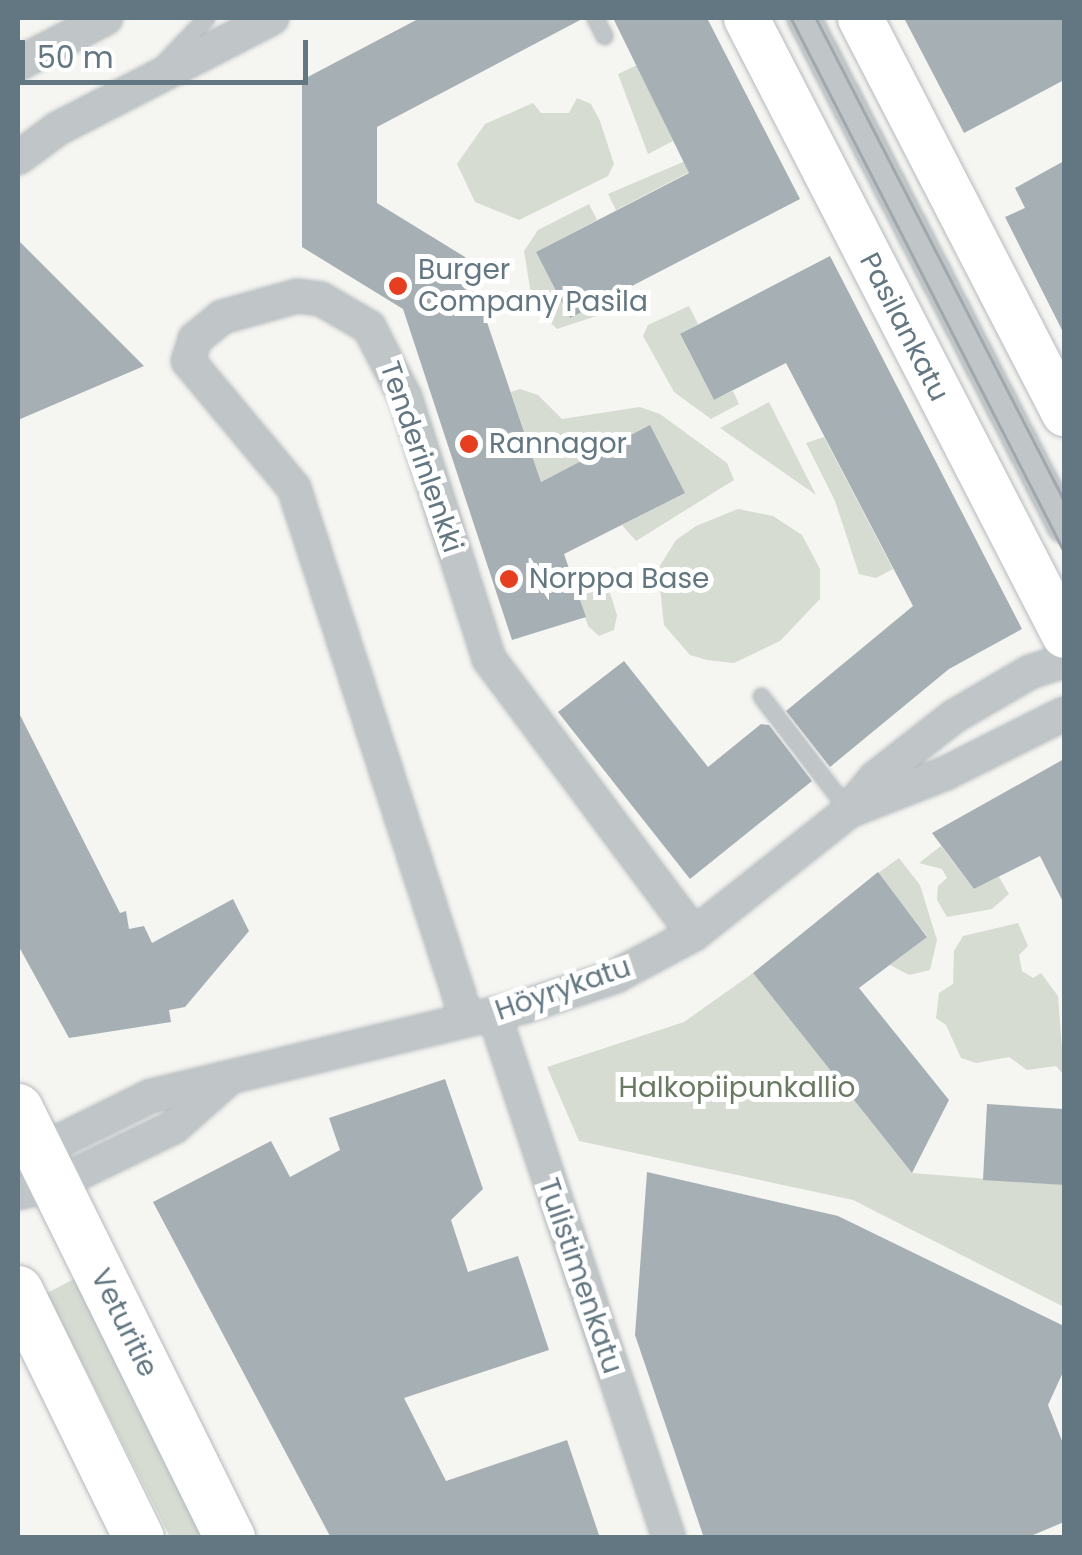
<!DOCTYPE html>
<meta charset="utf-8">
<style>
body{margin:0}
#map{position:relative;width:1082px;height:1555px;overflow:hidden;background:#f5f5f1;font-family:Poppins,sans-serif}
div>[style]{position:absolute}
.green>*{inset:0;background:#d6dcd2}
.building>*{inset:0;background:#a6b0b4}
.roads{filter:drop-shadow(0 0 2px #b4babe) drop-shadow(0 0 2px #b4babe)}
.lane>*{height:15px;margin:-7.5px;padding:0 7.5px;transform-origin:7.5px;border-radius:7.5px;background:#c0c5c7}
.street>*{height:32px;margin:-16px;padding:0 16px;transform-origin:16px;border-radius:16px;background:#c0c5c7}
.secondary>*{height:45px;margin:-22.5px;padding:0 22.5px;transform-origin:22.5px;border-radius:22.5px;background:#fff}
.primary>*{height:50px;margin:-25px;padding:0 25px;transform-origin:25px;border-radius:25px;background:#fff}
.tram>*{height:2.5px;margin:-1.25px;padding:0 1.25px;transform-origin:1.25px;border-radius:1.25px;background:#a0a8ac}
.dots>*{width:28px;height:28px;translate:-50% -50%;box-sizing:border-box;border:5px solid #fff;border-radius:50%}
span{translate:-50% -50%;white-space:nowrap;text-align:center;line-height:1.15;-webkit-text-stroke:10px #fff;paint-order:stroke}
.poi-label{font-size:28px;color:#637782}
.left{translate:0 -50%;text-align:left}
.street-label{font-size:28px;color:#637782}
.park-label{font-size:28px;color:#697a62}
.frame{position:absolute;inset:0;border:20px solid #637782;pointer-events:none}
.scale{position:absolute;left:20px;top:40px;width:288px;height:45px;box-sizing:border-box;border:5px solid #637782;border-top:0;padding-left:12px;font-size:30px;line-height:35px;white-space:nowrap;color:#637782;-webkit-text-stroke:8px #fff;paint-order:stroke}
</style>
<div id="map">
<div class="green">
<div style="clip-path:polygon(637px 65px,673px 141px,648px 154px,618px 74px)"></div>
<div style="clip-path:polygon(577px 98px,591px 104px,600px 121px,614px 164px,608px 176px,519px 220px,475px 202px,457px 164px,485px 124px,533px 103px,541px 113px,569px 113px)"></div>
<div style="clip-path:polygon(690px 159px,695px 169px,616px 210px,608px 194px)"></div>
<div style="clip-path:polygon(589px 204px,597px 220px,536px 252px,570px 317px,630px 288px,636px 303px,557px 329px,533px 306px,524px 251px,538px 230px)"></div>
<div style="clip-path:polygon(689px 306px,698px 324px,680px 335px,714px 400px,733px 391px,739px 404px,711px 419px,674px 392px,643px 336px,648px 325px)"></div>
<div style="clip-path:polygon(520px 389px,538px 395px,562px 419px,640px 407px,660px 414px,727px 463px,734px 480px,636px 541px,622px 525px,684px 493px,649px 426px,541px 482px,511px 392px)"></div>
<div style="clip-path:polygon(769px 402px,816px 495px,720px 428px)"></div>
<div style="clip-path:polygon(824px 437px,893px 569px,876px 578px,859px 574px,835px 501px,806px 443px)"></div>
<div style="clip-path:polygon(738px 509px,773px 516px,802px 535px,820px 569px,820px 599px,780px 641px,734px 663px,707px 660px,690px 655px,664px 625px,658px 569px,676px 540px,696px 526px)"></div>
<div style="clip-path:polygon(603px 571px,617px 615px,614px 630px,599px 636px,588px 626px,573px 580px)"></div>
<div style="clip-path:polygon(941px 846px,974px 889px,999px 877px,1009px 894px,992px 909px,947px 917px,937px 900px,938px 886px,947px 878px,942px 869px,919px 863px)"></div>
<div style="clip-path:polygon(899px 858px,920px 885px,937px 940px,930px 970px,909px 975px,890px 965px,927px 936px,878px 873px)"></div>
<div style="clip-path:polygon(1018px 923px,1028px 946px,1019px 955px,1022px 971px,1033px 978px,1041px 973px,1058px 996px,1064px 1075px,1056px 1066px,1027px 1070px,1009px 1057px,976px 1063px,961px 1058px,946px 1025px,936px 1018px,939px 993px,953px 984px,954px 951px,963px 936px)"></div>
<div style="clip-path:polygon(753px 973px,912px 1173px,1064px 1185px,1064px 1307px,853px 1200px,579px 1141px,547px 1067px,684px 1022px)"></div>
<div style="clip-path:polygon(78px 1277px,208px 1537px,170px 1537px,47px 1293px)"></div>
</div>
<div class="building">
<div style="clip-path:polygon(420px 18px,584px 18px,377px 127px,377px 203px,465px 257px,541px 482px,650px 425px,685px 493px,564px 554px,586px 617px,512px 640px,403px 309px,302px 247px,302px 80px)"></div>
<div style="clip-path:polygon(613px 18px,707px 18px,800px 199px,570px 318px,536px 252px,689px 173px)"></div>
<div style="clip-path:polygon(904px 18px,1064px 18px,1064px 80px,964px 133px)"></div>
<div style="clip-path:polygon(1064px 161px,1064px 334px,1005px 217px,1025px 208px,1015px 188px)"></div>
<div style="clip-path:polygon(18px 240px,144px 366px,18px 420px)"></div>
<div style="clip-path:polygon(830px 256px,1022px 629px,949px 669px,830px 767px,786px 711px,913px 606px,786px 363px,714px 400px,680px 334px)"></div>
<div style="clip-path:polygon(624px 661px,708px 767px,761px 724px,769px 725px,812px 781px,690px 879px,558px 712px)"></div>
<div style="clip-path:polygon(18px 711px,120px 913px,126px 911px,129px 929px,144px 926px,152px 943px,233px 899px,249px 931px,185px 1007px,169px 1010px,171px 1022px,69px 1038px,18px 945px)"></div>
<div style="clip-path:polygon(1064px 759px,1064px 904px,1040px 856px,974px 889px,932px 833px)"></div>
<div style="clip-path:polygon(878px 872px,927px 937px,859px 988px,949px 1100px,912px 1173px,753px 973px)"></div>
<div style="clip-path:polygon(445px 1079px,483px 1189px,451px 1220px,468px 1272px,518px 1256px,549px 1350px,404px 1398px,446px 1481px,567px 1440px,600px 1538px,331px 1538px,153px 1202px,271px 1141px,290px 1177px,340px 1150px,329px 1118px)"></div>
<div style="clip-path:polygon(987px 1104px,1064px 1109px,1064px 1185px,983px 1180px)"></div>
<div style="clip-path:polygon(647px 1172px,838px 1216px,1064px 1326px,1064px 1370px,1048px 1405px,1064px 1446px,1064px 1522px,1026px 1538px,704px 1538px,635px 1335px)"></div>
</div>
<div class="roads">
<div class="lane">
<div style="left:595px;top:18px;width:20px;rotate:63deg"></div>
<div style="left:162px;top:64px;width:64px;rotate:-46.3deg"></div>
<div style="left:761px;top:696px;width:145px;rotate:52.6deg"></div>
</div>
<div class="street">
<div style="left:804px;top:18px;width:571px;rotate:62.9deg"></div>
<div style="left:18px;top:64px;width:99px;rotate:-27.6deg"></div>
<div style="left:18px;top:158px;width:49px;rotate:-36.6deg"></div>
<div style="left:57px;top:129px;width:242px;rotate:-27.3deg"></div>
<div style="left:851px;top:807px;width:38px;rotate:-50deg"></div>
<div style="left:875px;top:778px;width:99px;rotate:-38deg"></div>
<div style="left:953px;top:717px;width:89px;rotate:-30.3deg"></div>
<div style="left:1030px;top:672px;width:36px;rotate:-18deg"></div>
<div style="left:494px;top:1014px;width:552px;rotate:71.53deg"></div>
<div style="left:467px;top:1019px;width:558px;rotate:-108.05deg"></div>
<div style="left:294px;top:488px;width:165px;rotate:-129.8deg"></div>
<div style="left:188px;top:361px;width:23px;rotate:-72deg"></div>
<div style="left:195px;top:339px;width:35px;rotate:-39deg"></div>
<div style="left:222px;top:317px;width:78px;rotate:-15.6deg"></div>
<div style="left:297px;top:296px;width:24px;rotate:7deg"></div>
<div style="left:321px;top:299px;width:56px;rotate:30.3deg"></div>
<div style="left:369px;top:327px;width:79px;rotate:62.8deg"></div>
<div style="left:405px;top:397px;width:275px;rotate:72.2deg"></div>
<div style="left:489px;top:659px;width:343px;rotate:53.3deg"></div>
<div style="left:25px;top:1158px;width:140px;rotate:-26.2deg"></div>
<div style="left:151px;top:1096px;width:382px;rotate:-13.5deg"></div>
<div style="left:523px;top:1007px;width:98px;rotate:-18.4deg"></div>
<div style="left:616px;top:976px;width:89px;rotate:-28.3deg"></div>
<div style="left:694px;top:934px;width:198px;rotate:-38.4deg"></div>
<div style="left:849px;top:811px;width:104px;rotate:-21.4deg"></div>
<div style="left:946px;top:773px;width:132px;rotate:-26.6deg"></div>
<div style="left:18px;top:1193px;width:37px;rotate:-13deg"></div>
<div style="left:54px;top:1185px;width:133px;rotate:-25.8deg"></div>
<div style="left:174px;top:1127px;width:69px;rotate:-41.5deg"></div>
</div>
<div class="secondary">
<div style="left:746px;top:18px;width:694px;rotate:62.73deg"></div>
<div style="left:860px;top:18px;width:445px;rotate:62.7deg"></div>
</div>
<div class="primary">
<div style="left:18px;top:1109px;width:479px;rotate:63.7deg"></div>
<div style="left:18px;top:1291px;width:275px;rotate:63.9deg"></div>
</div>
</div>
<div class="tram">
<div style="left:791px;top:18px;width:599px;rotate:62.88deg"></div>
<div style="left:816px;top:18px;width:542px;rotate:62.77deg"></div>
</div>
<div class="dots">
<div style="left:398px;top:286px;background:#e53e21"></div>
<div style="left:469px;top:444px;background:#e53e21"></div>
<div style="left:509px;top:579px;background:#e53e21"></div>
</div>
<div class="poi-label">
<span class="left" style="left:418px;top:286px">Burger<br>Company Pasila</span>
<span class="left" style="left:489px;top:444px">Rannagor</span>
<span class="left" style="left:529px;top:579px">Norppa Base</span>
</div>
<div class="street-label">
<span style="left:904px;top:327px;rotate:63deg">Pasilankatu</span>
<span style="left:421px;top:457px;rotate:71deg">Tenderinlenkki</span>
<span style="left:563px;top:989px;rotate:-19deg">Höyrykatu</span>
<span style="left:580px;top:1276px;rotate:71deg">Tulistimenkatu</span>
<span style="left:124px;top:1323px;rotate:64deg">Veturitie</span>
</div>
<div class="park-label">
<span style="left:737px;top:1088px">Halkopiipunkallio</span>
</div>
<div class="frame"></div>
<div class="scale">50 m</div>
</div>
